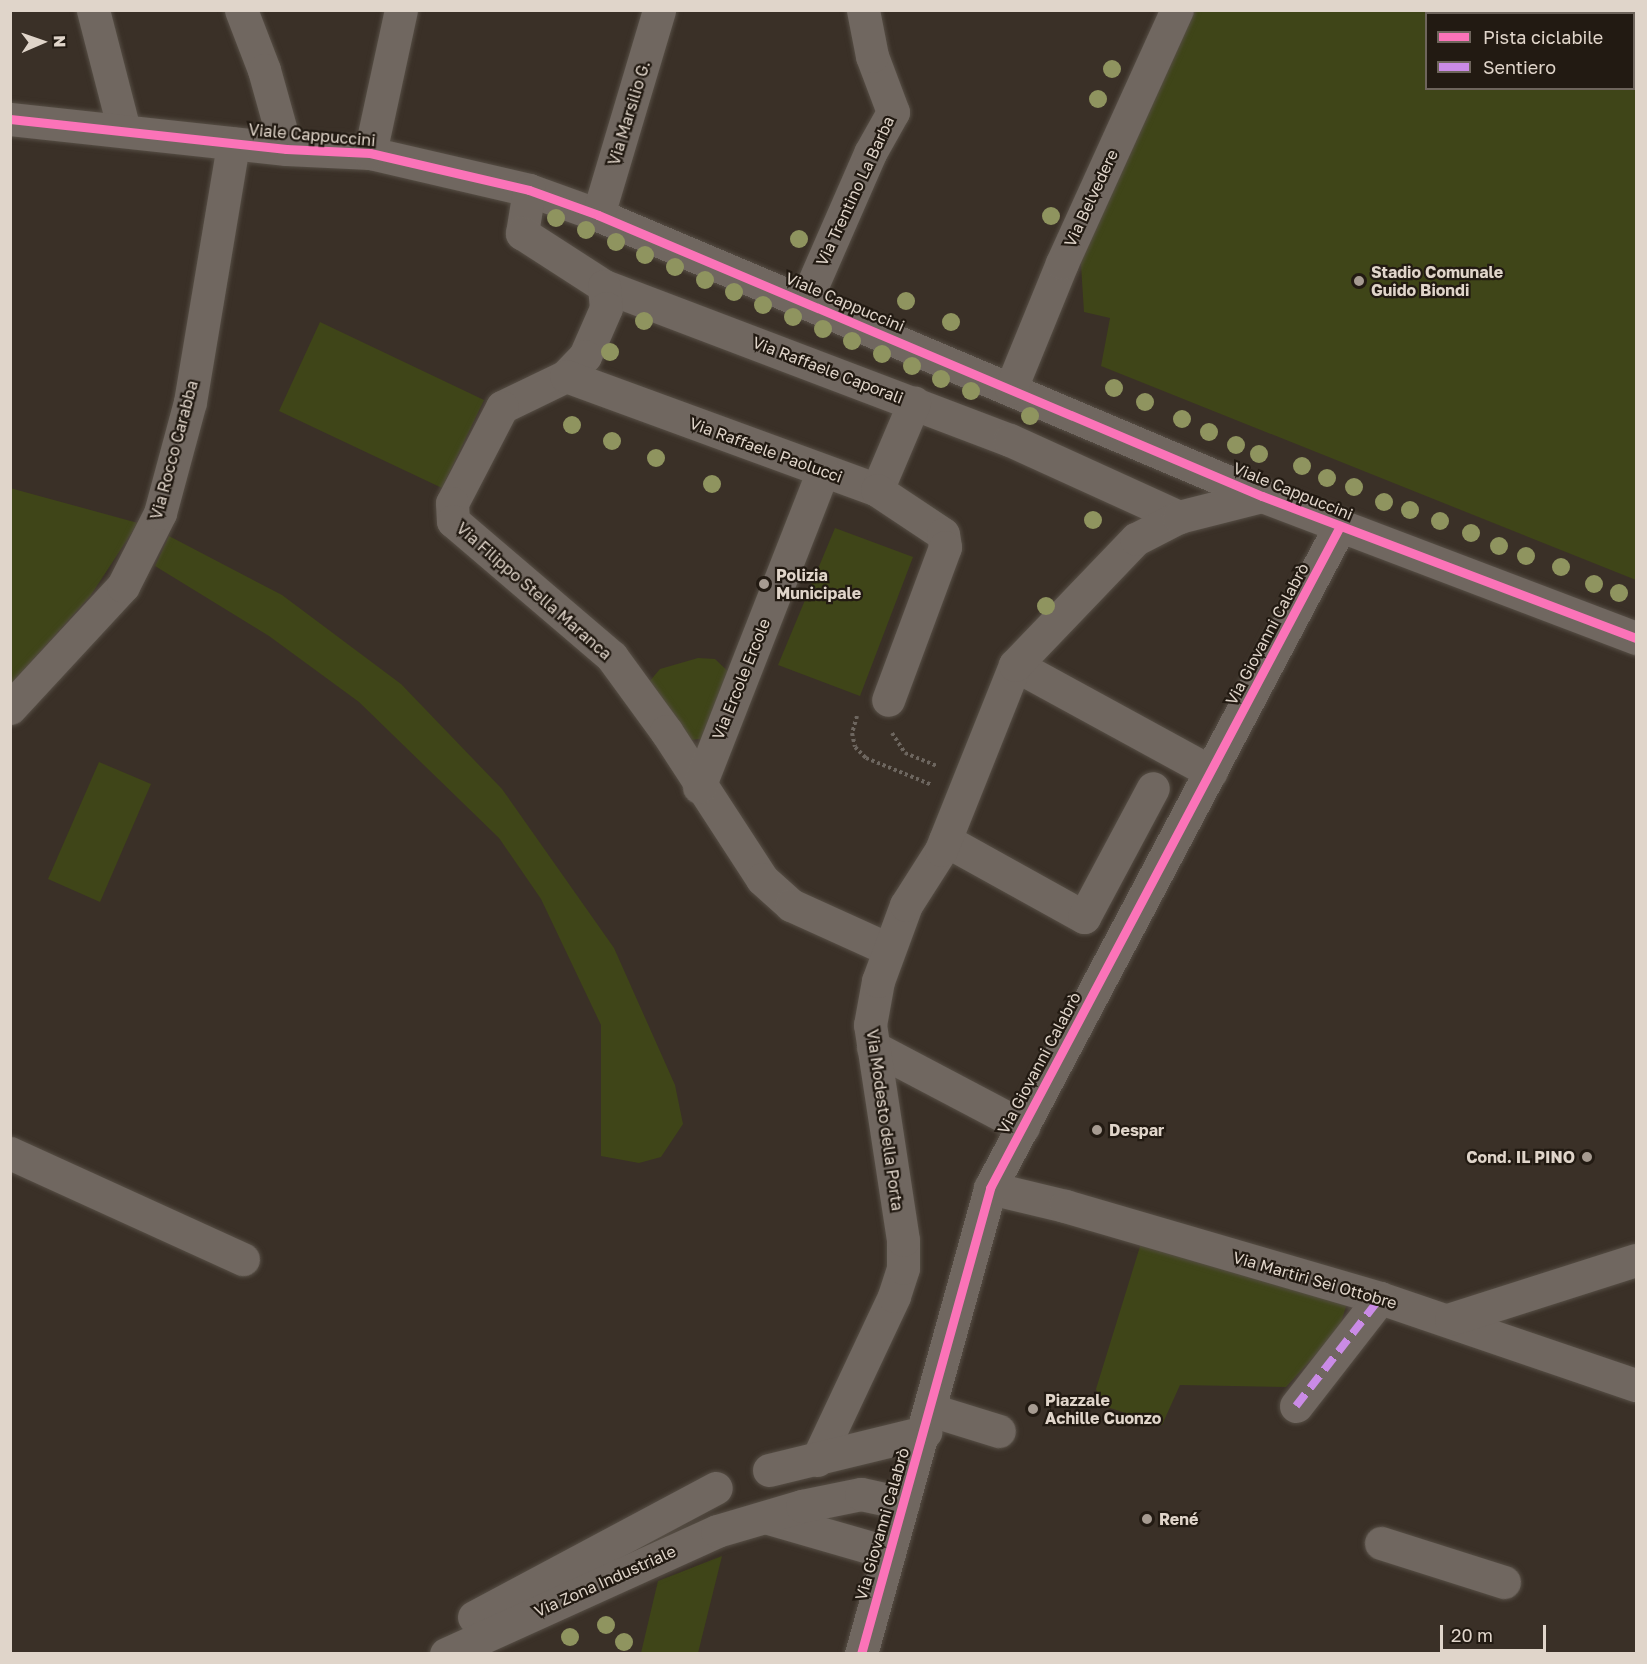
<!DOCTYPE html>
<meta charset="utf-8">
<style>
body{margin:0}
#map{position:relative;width:1647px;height:1664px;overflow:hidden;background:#3a3027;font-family:"Golos Text",sans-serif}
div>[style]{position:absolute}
.green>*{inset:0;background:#3f4518}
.path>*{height:4px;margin-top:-2px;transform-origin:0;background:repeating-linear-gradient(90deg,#6d665f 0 3px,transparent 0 6px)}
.roads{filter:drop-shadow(0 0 2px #564e45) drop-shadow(0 0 2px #564e45)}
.minor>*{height:33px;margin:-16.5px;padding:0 16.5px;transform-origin:16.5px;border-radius:16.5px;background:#706760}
.quiet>*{height:8px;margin-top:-4px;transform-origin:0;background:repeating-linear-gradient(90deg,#ca8be6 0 15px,transparent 0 23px)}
.cycleway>*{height:9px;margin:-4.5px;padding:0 4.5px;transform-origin:4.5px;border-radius:4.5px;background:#fb73b8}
.trees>*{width:18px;height:18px;margin:-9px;border-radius:50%;background:#8f945f}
.dots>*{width:16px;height:16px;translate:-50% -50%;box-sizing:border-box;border:3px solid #221a12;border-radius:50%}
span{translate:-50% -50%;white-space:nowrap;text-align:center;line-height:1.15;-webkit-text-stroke:4.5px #221a12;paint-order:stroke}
.street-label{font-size:16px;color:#e0d5ca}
.poi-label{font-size:16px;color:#e0d5ca;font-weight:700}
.left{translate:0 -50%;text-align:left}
.right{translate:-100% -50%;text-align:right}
.frame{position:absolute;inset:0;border:12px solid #e0d5ca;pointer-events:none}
.legend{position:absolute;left:1425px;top:12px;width:210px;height:78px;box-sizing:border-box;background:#221a12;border:2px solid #6e655c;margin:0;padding:8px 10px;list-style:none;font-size:18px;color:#e0d5ca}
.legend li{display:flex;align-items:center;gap:12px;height:30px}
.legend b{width:30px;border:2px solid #6e655c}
.north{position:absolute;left:12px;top:12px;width:60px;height:60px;-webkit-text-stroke:4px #221a12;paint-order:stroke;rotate:88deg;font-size:16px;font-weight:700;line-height:24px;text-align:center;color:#e0d5ca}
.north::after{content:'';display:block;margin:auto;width:21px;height:27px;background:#e0d5ca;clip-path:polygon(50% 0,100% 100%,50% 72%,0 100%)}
.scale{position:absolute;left:1440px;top:1625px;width:106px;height:27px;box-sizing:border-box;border:3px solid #e0d5ca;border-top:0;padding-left:8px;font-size:18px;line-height:21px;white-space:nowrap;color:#e0d5ca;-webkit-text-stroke:4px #221a12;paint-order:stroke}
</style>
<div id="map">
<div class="green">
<div style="clip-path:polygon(evenodd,1195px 11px,1636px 11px,1636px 580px,1101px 366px,1110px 318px,1084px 312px,1080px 249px,1195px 11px,1426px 14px,1634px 14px,1634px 88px,1426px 88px,1426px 14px)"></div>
<div style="clip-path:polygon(320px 322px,484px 400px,442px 488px,279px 411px)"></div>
<div style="clip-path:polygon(10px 488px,138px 523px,91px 595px,11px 684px)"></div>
<div style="clip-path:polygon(835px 528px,913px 557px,860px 696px,778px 665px)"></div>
<div style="clip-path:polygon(169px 536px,282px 595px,401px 684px,502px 789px,614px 948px,675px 1085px,683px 1124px,661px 1157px,639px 1163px,601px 1156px,601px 1025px,541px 899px,499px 838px,359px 702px,269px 636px,155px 566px)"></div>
<div style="clip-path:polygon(698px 658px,715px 659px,736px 679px,708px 738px,691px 740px,649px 682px,660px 669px)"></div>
<div style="clip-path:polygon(99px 762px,151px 784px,100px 902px,48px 879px)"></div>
<div style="clip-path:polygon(1142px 1240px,1349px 1297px,1339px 1329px,1286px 1387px,1180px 1385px,1162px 1425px,1101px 1405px,1096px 1389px)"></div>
<div style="clip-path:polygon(722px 1556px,698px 1653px,641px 1653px,658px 1581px)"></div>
</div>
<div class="path">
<div style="left:857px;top:716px;width:18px;rotate:106deg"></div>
<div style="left:852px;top:733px;width:14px;rotate:78deg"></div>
<div style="left:855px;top:747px;width:16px;rotate:45deg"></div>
<div style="left:866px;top:758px;width:71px;rotate:22.2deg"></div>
<div style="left:892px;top:733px;width:24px;rotate:57deg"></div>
<div style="left:905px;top:753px;width:35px;rotate:22deg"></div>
</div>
<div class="roads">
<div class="minor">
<div style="left:93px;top:10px;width:124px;rotate:75.5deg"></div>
<div style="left:241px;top:10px;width:64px;rotate:69deg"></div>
<div style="left:264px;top:70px;width:82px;rotate:74.4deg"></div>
<div style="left:10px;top:119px;width:278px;rotate:6.2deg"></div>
<div style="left:286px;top:149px;width:84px;rotate:2.7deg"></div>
<div style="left:370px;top:153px;width:163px;rotate:13.1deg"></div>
<div style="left:529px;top:190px;width:73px;rotate:19.9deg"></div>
<div style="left:598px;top:215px;width:721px;rotate:22.94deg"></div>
<div style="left:1262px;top:496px;width:400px;rotate:20.8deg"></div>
<div style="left:370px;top:153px;width:146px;rotate:-77.8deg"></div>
<div style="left:529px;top:190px;width:44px;rotate:99.2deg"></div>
<div style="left:522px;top:233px;width:98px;rotate:32.9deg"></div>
<div style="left:604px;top:286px;width:434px;rotate:20.8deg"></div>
<div style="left:1010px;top:440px;width:186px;rotate:24.5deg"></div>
<div style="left:598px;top:215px;width:214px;rotate:-73.4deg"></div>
<div style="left:604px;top:286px;width:22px;rotate:85deg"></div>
<div style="left:606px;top:308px;width:52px;rotate:113.6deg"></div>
<div style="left:585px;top:356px;width:28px;rotate:134deg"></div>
<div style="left:566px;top:376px;width:71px;rotate:154.2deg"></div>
<div style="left:502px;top:407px;width:108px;rotate:117.5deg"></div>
<div style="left:452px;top:503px;width:18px;rotate:87deg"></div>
<div style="left:453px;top:521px;width:209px;rotate:40.5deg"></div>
<div style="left:612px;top:657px;width:92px;rotate:53.9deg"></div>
<div style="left:666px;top:731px;width:176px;rotate:57deg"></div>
<div style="left:762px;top:879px;width:39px;rotate:42deg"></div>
<div style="left:791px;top:905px;width:107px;rotate:24.4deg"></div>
<div style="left:805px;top:302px;width:163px;rotate:-66.4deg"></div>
<div style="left:870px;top:153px;width:47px;rotate:-60.7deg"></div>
<div style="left:893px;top:112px;width:60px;rotate:-110.6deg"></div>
<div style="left:872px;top:56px;width:47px;rotate:-101.1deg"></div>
<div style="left:566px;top:376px;width:331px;rotate:20.1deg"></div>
<div style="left:877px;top:490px;width:95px;rotate:-67deg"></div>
<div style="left:1011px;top:388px;width:135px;rotate:-67.8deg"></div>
<div style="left:1062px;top:263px;width:278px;rotate:-65.6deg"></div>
<div style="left:877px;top:490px;width:79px;rotate:33.7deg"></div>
<div style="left:943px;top:534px;width:13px;rotate:81deg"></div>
<div style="left:945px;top:547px;width:163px;rotate:110.4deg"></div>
<div style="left:1015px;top:665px;width:223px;rotate:28.6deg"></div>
<div style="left:10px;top:708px;width:166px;rotate:-47.2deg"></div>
<div style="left:123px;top:586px;width:82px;rotate:-63.1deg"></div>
<div style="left:160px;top:513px;width:115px;rotate:-74.9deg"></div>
<div style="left:190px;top:402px;width:262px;rotate:-80.5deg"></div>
<div style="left:699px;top:787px;width:339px;rotate:-68.6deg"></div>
<div style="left:945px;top:840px;width:159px;rotate:29deg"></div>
<div style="left:1084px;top:917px;width:146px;rotate:-61.9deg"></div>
<div style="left:873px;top:1047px;width:170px;rotate:27.8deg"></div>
<div style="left:10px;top:1153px;width:256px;rotate:24.5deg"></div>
<div style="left:990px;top:1188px;width:77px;rotate:13.5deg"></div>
<div style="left:1065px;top:1206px;width:328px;rotate:16.3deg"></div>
<div style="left:1380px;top:1298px;width:270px;rotate:18.8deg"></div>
<div style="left:1451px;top:1319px;width:194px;rotate:-17.7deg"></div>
<div style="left:1296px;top:1406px;width:137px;rotate:-52.1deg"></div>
<div style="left:931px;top:1410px;width:71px;rotate:17.2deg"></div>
<div style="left:817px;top:1460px;width:181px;rotate:-64.8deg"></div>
<div style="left:894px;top:1296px;width:29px;rotate:-72deg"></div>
<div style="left:903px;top:1268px;width:28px;rotate:-90deg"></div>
<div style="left:903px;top:1240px;width:218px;rotate:-98.7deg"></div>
<div style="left:870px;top:1025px;width:45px;rotate:-79.7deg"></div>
<div style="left:878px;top:981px;width:81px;rotate:-69.8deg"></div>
<div style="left:906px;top:905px;width:65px;rotate:-57.5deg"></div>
<div style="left:941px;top:850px;width:199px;rotate:-68.2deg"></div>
<div style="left:1015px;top:665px;width:175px;rotate:-46.2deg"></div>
<div style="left:1136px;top:539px;width:48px;rotate:-27.1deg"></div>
<div style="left:1179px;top:517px;width:86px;rotate:-14.2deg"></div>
<div style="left:769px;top:1470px;width:161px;rotate:-13.7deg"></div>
<div style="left:768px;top:1518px;width:126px;rotate:16.1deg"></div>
<div style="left:1381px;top:1543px;width:129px;rotate:17.6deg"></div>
<div style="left:474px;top:1617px;width:274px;rotate:-28.1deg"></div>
<div style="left:446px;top:1654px;width:298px;rotate:-24.4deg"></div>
<div style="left:717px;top:1531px;width:89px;rotate:-16.4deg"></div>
<div style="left:802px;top:1506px;width:60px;rotate:-11.5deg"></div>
<div style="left:861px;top:1494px;width:43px;rotate:12.1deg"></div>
<div style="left:861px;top:1654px;width:484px;rotate:-74.5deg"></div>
<div style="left:990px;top:1188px;width:749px;rotate:-62.13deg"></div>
</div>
</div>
<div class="quiet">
<div style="left:1296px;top:1406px;width:137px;rotate:-52.1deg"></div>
</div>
<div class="cycleway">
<div style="left:10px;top:119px;width:278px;rotate:6.2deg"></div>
<div style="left:286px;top:149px;width:84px;rotate:2.7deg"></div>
<div style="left:370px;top:153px;width:163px;rotate:13.1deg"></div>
<div style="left:529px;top:190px;width:73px;rotate:19.9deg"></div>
<div style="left:598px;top:215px;width:721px;rotate:22.94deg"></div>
<div style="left:1262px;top:496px;width:400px;rotate:20.8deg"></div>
<div style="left:861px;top:1654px;width:484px;rotate:-74.5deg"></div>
<div style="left:990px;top:1188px;width:749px;rotate:-62.13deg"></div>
</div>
<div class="trees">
<div style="left:1112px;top:69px"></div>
<div style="left:1098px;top:99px"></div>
<div style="left:1051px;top:216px"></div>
<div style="left:556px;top:218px"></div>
<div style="left:586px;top:230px"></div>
<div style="left:799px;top:239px"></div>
<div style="left:616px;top:242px"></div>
<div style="left:645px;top:255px"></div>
<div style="left:675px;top:267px"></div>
<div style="left:705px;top:280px"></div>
<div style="left:734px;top:292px"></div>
<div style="left:906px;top:301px"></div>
<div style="left:763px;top:305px"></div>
<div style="left:793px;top:317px"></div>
<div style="left:644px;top:321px"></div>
<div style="left:951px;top:322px"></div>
<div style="left:823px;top:329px"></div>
<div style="left:852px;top:341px"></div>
<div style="left:610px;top:352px"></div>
<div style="left:882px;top:354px"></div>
<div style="left:912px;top:366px"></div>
<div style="left:941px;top:379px"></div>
<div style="left:1114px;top:388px"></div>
<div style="left:971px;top:391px"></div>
<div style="left:1145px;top:402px"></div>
<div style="left:1030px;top:416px"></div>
<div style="left:1182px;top:419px"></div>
<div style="left:572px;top:425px"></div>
<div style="left:1209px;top:432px"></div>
<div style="left:612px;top:441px"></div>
<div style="left:1236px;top:445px"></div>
<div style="left:1259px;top:454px"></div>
<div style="left:656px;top:458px"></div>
<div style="left:1302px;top:466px"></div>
<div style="left:1327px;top:478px"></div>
<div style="left:712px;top:484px"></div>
<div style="left:1354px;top:487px"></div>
<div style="left:1384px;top:502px"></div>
<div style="left:1410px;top:510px"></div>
<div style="left:1093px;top:520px"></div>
<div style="left:1440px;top:521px"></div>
<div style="left:1471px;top:533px"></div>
<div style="left:1499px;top:546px"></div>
<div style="left:1526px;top:556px"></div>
<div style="left:1561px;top:567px"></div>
<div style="left:1594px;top:584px"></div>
<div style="left:1619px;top:593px"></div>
<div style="left:1046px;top:606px"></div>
<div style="left:606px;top:1625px"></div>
<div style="left:570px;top:1637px"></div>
<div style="left:624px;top:1642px"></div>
</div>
<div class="dots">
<div style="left:1359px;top:281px;background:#a69b91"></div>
<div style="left:764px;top:584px;background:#a69b91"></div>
<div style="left:1097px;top:1130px;background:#a69b91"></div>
<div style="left:1587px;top:1157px;background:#a69b91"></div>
<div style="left:1033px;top:1409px;background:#a69b91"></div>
<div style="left:1147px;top:1519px;background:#a69b91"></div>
</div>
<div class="street-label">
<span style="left:629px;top:113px;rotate:-73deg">Via Marsilio G.</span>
<span style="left:312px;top:135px;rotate:5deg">Viale Cappuccini</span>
<span style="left:855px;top:191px;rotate:-65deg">Via Trentino La Barba</span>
<span style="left:1091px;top:198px;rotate:-65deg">Via Belvedere</span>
<span style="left:845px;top:302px;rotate:23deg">Viale Cappuccini</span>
<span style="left:828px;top:370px;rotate:21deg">Via Raffaele Caporali</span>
<span style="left:174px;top:450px;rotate:-75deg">Via Rocco Carabba</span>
<span style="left:766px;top:450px;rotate:20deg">Via Raffaele Paolucci</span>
<span style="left:1293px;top:491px;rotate:22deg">Viale Cappuccini</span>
<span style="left:534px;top:591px;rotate:41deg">Via Filippo Stella Maranca</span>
<span style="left:1267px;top:634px;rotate:-62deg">Via Giovanni Calabrò</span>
<span style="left:741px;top:679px;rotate:-68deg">Via Ercole Ercole</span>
<span style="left:1039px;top:1063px;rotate:-62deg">Via Giovanni Calabrò</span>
<span style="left:885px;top:1120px;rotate:82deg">Via Modesto della Porta</span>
<span style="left:1315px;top:1280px;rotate:16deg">Via Martiri Sei Ottobre</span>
<span style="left:882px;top:1524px;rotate:-74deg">Via Giovanni Calabrò</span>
<span style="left:605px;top:1581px;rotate:-24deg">Via Zona Industriale</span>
</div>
<div class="poi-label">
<span class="left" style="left:1371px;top:281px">Stadio Comunale<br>Guido Biondi</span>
<span class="left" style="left:776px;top:584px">Polizia<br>Municipale</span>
<span class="left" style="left:1109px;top:1130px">Despar</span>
<span class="right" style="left:1575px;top:1157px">Cond. IL PINO</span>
<span class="left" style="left:1045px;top:1409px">Piazzale<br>Achille Cuonzo</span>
<span class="left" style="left:1159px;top:1519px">René</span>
</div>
<div class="frame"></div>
<ul class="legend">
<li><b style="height:8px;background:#fb73b8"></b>Pista ciclabile</li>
<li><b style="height:8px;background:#ca8be6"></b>Sentiero</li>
</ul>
<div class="north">N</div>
<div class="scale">20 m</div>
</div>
